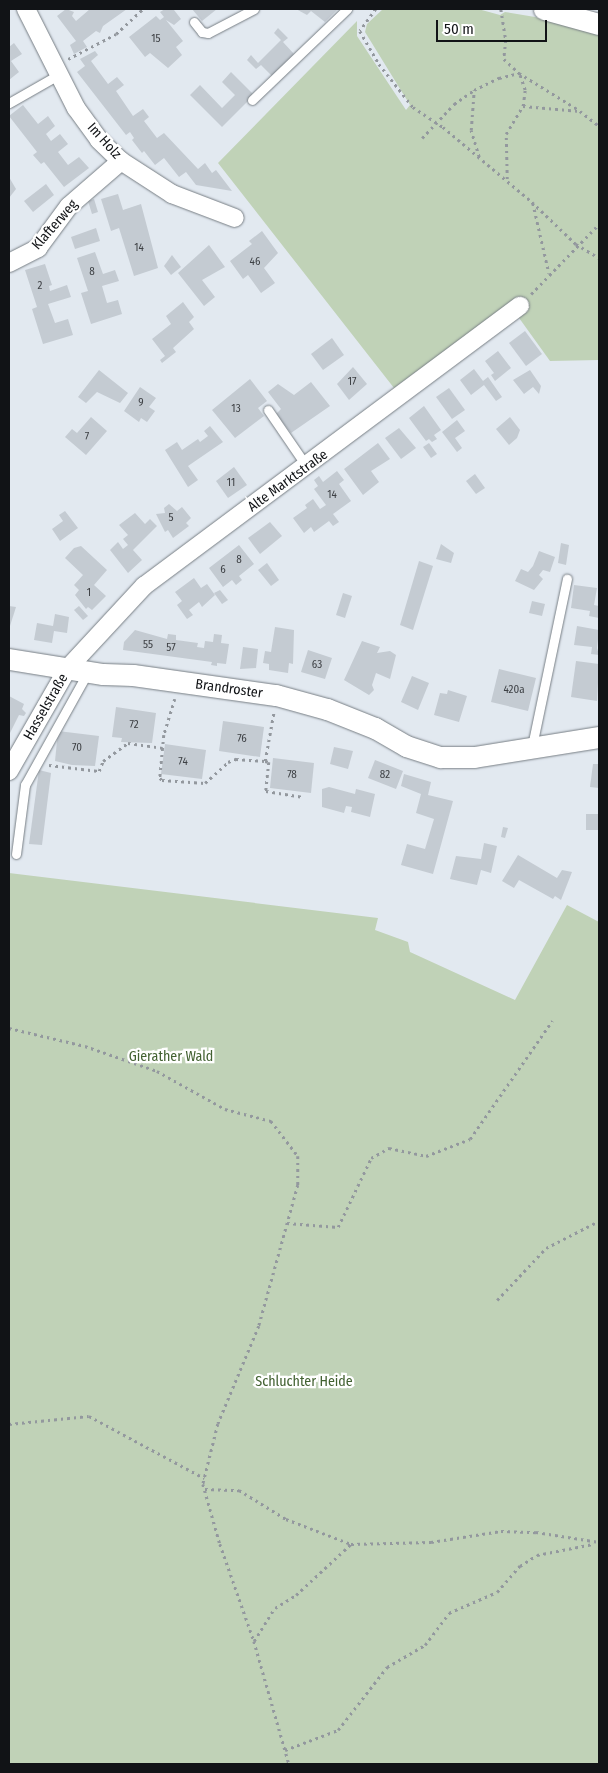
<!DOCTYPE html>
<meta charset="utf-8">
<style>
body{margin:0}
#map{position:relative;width:608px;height:1773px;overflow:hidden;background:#e2e9f0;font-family:"Fira Sans Condensed",sans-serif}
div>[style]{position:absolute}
.green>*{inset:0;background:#c0d2b7}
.building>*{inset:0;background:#c4cbd2}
.path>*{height:2.5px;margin-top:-1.25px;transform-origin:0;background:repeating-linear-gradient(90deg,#93989e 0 2.5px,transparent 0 6.5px)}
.roads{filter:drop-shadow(0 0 1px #777e84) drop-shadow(0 0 1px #777e84)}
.service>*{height:9px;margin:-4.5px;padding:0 4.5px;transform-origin:4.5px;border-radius:4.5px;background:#fff}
.minor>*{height:18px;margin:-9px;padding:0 9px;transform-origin:9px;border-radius:9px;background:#fff}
.tertiary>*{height:21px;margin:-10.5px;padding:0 10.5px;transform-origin:10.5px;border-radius:10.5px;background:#fff}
span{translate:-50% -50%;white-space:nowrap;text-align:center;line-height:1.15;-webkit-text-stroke:4.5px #fff;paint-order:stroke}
.number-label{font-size:11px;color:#3e4145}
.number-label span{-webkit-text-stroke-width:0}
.street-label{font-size:14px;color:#111316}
.park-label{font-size:14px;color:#426131}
.frame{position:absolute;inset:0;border:10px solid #111316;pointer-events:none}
.scale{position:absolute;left:436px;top:20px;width:111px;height:22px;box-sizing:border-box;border:2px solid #111316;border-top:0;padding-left:6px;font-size:15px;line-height:18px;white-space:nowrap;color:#111316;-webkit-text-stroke:4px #fff;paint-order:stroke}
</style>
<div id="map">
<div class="green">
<div style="clip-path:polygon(383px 9px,478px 9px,500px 15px,505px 12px,565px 22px,599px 31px,599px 360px,550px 361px,509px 304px,394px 388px,218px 163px,357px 21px,357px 36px,406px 110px,410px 105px,365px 32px,367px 24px)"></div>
<div style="clip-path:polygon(9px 873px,378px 918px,375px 930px,408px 942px,410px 952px,515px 1000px,567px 905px,599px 922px,599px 1764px,9px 1764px)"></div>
</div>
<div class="building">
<div style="clip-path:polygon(66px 9px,74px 12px,72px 16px,76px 21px,90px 9px,127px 9px,103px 26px,100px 33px,96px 31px,83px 41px,87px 47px,74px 54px,70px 45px,76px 41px,57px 16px)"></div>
<div style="clip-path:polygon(165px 9px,174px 10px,181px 19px,174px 25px,166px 20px,183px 41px,176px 47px,182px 55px,168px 68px,150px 53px,145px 57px,129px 37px,156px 16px,160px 20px,164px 17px,160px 12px)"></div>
<div style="clip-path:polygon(192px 9px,217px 9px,202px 21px)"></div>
<div style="clip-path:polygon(296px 9px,338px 9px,325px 22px,311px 11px,307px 15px)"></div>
<div style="clip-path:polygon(278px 28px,288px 38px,283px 42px,294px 54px,272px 76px,261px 65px,256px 69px,247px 60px,251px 55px,258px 63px,281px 40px,274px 33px)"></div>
<div style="clip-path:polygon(14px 43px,22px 54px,11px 61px,19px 72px,9px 80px,9px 47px)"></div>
<div style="clip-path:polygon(95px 51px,98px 55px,91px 61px,108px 84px,117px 77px,124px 85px,116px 91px,133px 116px,143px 109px,149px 117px,144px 121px,157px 138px,164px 133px,198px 169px,205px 163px,212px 173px,216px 170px,232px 191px,196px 185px,186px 172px,179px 177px,164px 158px,155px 165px,144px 151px,142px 153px,132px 140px,134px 138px,130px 132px,126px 135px,77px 72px,85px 66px,80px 59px)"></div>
<div style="clip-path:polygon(231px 72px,254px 95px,222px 127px,190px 95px,200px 85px,222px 108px,235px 95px,222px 82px)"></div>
<div style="clip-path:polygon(23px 105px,38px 124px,48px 116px,55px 126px,46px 134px,51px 141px,60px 134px,68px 144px,58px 152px,68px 165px,79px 157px,89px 168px,64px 187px,44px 162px,41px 164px,33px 155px,37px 152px,9px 116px)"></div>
<div style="clip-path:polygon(9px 177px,16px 189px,9px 198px)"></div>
<div style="clip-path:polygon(46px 184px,54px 195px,33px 212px,24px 201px)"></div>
<div style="clip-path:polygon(118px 194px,123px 210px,141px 204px,158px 268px,134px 276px,119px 228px,111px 231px,101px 199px)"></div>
<div style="clip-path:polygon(94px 199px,98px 212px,92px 214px,88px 201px)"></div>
<div style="clip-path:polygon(96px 228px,100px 241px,75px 249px,71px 237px)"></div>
<div style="clip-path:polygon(262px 231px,278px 253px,264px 268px,275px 283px,261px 293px,248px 275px,243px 279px,230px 261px,252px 244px,249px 241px)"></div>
<div style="clip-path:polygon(209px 245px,225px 267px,202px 280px,215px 297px,204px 306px,178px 273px)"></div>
<div style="clip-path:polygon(95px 252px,103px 274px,115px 270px,119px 281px,102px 286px,107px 303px,118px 300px,122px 314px,91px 324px,81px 293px,88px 291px,77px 258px)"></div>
<div style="clip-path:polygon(172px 255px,181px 267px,171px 275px,164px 266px)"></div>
<div style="clip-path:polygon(45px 264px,52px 285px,49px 286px,50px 291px,67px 285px,71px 297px,48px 304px,55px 323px,68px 319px,73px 335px,43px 344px,32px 309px,37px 307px,25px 270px)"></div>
<div style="clip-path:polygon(183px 302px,194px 317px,189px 322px,194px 329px,173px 348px,176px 352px,162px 363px,160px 360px,165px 356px,152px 339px,171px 324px,166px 316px)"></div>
<div style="clip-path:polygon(525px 331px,542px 354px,526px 366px,509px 343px)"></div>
<div style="clip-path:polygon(332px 338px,344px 355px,323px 370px,311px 354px)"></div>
<div style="clip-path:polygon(498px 351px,511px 368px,495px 381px,491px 375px,494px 373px,485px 361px)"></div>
<div style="clip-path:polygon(353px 367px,367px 384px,349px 400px,337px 384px)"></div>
<div style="clip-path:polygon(474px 369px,483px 381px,488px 377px,502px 397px,496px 401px,484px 385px,471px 395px,460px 380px)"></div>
<div style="clip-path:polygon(99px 370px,128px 393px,120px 403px,97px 392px,86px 403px,78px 397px)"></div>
<div style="clip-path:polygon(530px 370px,541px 386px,539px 394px,533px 387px,524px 394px,513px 380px)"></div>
<div style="clip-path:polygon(250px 379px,267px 401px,258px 408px,264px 416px,235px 438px,212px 410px)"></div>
<div style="clip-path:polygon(311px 382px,330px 406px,291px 433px,276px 414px,281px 409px,268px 392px,278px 384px,294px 395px)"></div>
<div style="clip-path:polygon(140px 387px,156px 398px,149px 407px,155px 411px,147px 422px,141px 418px,139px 422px,124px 411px)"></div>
<div style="clip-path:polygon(449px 388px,465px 410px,452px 419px,436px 397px)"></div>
<div style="clip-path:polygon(424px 406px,441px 430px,434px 435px,437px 439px,432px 442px,429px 439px,426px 441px,409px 418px)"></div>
<div style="clip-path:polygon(91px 417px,107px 431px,86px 455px,65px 437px,72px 429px,77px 433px)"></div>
<div style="clip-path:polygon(510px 417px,520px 430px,517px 438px,509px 445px,496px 429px)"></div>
<div style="clip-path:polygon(457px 420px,465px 431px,455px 438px,462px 448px,457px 452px,442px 432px)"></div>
<div style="clip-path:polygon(210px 426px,223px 442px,188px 466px,198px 480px,188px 487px,165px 450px,177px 442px,182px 450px,198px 439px,200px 442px,208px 436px,204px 431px)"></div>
<div style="clip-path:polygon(399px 428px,416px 448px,401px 459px,385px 438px)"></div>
<div style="clip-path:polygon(378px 443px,390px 459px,371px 471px,379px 482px,363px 495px,344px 469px)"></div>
<div style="clip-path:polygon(429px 443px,437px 454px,431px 458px,423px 447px)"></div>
<div style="clip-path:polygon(234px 467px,247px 485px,228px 498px,216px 481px)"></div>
<div style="clip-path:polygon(337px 471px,344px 480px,339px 484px,351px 501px,333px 514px,339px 522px,333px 526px,329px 521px,314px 532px,311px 527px,304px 533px,293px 518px,307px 508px,305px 505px,313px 499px,320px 509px,326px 505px,314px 489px,318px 486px,314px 480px,319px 476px,323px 482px)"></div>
<div style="clip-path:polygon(475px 474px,485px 488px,476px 494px,466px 481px)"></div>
<div style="clip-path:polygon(169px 504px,177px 511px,182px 507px,191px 518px,186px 523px,189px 526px,173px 538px,168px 530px,165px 532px,156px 514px,165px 513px,164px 508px)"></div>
<div style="clip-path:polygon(65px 511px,78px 528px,60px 541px,52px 529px,63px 521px,59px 515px)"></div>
<div style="clip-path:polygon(135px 513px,145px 524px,150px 519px,157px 526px,133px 550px,142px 560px,128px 573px,110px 550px,118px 542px,123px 549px,128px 545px,123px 539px,128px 535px,119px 525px)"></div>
<div style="clip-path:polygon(270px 522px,282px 536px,260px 554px,248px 538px)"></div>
<div style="clip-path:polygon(561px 543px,569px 545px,566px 565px,558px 563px)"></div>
<div style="clip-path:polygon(441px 544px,454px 553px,451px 563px,436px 559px)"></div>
<div style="clip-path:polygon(239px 545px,254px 564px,239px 576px,242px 580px,236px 585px,232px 580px,223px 587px,209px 568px)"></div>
<div style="clip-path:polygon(81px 546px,107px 570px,94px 585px,106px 596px,92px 610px,88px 607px,86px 609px,75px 595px,79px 590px,74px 585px,83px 575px,65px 558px,74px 548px)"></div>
<div style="clip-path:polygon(539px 551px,555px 557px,550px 572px,543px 570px,539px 575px,543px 579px,534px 590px,515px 581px,521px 569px,528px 572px,533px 566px)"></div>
<div style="clip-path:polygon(419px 561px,433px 566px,413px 630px,400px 625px)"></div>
<div style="clip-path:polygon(267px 563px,279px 580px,271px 586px,258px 570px)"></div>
<div style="clip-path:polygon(194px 578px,201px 588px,207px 584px,215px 595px,202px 607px,199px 602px,189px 610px,193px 615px,187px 619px,177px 605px,182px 601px,175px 592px)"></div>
<div style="clip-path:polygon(574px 585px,597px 588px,594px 605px,599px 606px,599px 618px,589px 616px,590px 611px,571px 608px)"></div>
<div style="clip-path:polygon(220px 590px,228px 600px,222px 604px,214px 593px)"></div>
<div style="clip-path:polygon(343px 593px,352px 596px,345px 618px,336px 615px)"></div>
<div style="clip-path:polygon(532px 601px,545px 604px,542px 616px,529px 613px)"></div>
<div style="clip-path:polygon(9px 606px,16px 607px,10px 626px,9px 626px)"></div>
<div style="clip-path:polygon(79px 606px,88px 616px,83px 620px,74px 610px)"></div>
<div style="clip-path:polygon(55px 614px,69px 617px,67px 633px,54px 631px,52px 643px,34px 640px,37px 623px,53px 626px)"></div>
<div style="clip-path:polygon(577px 626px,599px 630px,597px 648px,599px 655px,591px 654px,592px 647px,574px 645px)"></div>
<div style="clip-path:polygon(275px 627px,294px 630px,293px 664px,289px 663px,288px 673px,269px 670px,269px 664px,263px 663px,265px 651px,271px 652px)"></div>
<div style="clip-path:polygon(135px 630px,167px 639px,168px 634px,176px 635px,176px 640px,198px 643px,197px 647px,204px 648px,205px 641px,213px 642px,214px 634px,222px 635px,221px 643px,229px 644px,226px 664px,217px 663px,217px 666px,211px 665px,212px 662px,123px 650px,124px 642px)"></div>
<div style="clip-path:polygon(362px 641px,380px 647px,377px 653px,390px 651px,396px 655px,390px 679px,376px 673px,372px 685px,374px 690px,369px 695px,344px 680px)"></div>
<div style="clip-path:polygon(243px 647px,258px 649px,256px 668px,240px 669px)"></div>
<div style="clip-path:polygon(308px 650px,332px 658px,325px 679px,301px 672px)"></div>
<div style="clip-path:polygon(576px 661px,599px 664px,597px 701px,571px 697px)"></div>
<div style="clip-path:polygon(499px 669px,536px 678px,528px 711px,491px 702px)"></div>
<div style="clip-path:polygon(412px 676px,429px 683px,418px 710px,401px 702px)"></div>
<div style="clip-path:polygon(448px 690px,467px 696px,459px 722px,434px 715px,440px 693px,447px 694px)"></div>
<div style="clip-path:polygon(9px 696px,24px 704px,22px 709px,26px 713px,24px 716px,19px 715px,9px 735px)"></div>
<div style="clip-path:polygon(116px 707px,156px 713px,152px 743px,121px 742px,122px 738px,112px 737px)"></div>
<div style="clip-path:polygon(223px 721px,264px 727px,260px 757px,219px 751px)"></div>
<div style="clip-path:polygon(58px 731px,99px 736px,95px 766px,72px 765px,55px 761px)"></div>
<div style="clip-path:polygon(165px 744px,206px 750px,202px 779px,161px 774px)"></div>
<div style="clip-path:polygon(334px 747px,353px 751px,348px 769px,330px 764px)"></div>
<div style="clip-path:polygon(273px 758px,314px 763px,311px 793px,270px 788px)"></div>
<div style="clip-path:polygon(375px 760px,403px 771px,396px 789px,368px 778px)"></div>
<div style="clip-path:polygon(593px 764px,599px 764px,599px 788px,590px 787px)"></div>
<div style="clip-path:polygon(39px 770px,51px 773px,42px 845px,29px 844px)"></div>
<div style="clip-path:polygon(404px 774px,431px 782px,428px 795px,453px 801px,433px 874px,401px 865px,407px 844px,425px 849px,434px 819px,416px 813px,421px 794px,401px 786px)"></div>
<div style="clip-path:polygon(329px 787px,355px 794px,356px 789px,375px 794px,370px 817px,351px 812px,352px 807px,346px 806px,344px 813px,322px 807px,322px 789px)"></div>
<div style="clip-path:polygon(586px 814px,599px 814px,599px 830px,586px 830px)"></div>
<div style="clip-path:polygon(503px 827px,508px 828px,505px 838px,501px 837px)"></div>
<div style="clip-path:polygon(484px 843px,497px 846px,491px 873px,481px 870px,477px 885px,450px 879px,456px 856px,481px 859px)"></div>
<div style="clip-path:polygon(518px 855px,557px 878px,562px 870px,572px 872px,561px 900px,555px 896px,553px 899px,519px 880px,514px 888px,502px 881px)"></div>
</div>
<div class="path">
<div style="left:376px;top:9px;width:27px;rotate:126deg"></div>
<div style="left:360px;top:31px;width:38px;rotate:60deg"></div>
<div style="left:379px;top:64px;width:55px;rotate:51.7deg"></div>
<div style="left:413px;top:107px;width:36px;rotate:34deg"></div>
<div style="left:443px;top:127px;width:116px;rotate:40.1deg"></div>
<div style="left:532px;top:202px;width:61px;rotate:43.7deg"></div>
<div style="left:576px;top:244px;width:27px;rotate:31deg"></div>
<div style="left:501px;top:9px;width:31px;rotate:81deg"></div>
<div style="left:506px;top:40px;width:19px;rotate:96deg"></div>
<div style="left:504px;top:59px;width:21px;rotate:43deg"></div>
<div style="left:68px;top:59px;width:54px;rotate:-27.5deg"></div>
<div style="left:116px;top:34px;width:37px;rotate:-43deg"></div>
<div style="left:523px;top:106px;width:16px;rotate:-83deg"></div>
<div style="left:525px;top:90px;width:18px;rotate:-109deg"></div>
<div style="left:519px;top:73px;width:70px;rotate:31.7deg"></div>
<div style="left:422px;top:138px;width:47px;rotate:-46.7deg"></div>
<div style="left:454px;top:104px;width:24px;rotate:-35deg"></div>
<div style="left:479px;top:157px;width:28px;rotate:-107deg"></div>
<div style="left:471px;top:130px;width:40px;rotate:-85.7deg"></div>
<div style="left:474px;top:90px;width:28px;rotate:-26deg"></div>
<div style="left:499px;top:78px;width:21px;rotate:-14deg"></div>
<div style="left:507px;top:179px;width:45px;rotate:-91.3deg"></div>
<div style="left:506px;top:134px;width:33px;rotate:-59deg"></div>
<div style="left:523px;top:106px;width:57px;rotate:5deg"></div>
<div style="left:580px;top:111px;width:24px;rotate:38deg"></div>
<div style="left:533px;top:203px;width:72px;rotate:77.1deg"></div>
<div style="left:531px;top:294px;width:98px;rotate:-45.8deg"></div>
<div style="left:175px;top:699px;width:38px;rotate:107deg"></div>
<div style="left:164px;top:735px;width:43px;rotate:95.3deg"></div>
<div style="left:160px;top:778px;width:3px;rotate:45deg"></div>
<div style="left:162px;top:780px;width:43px;rotate:4deg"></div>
<div style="left:205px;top:783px;width:31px;rotate:-42deg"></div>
<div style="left:228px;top:762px;width:9px;rotate:-21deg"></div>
<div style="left:236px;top:759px;width:29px;rotate:4deg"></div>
<div style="left:265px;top:761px;width:51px;rotate:-79.8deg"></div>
<div style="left:265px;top:761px;width:4px;rotate:14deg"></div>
<div style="left:269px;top:762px;width:29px;rotate:96deg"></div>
<div style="left:266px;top:791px;width:38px;rotate:9deg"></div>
<div style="left:49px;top:765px;width:50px;rotate:6.8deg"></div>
<div style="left:99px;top:771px;width:11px;rotate:-68deg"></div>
<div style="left:103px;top:761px;width:31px;rotate:-36deg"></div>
<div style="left:128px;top:743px;width:35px;rotate:8deg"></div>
<div style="left:9px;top:1028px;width:78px;rotate:13.3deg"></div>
<div style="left:85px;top:1046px;width:76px;rotate:19.1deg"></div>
<div style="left:157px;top:1071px;width:78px;rotate:29.2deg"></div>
<div style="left:225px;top:1109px;width:48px;rotate:14.6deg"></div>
<div style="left:271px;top:1121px;width:44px;rotate:52.4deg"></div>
<div style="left:298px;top:1156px;width:29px;rotate:90deg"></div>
<div style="left:298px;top:1185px;width:146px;rotate:105.5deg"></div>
<div style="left:259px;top:1326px;width:106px;rotate:112.7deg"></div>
<div style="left:218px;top:1424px;width:62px;rotate:104deg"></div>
<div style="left:203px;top:1484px;width:62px;rotate:74.2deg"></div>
<div style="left:220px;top:1544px;width:103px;rotate:70.7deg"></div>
<div style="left:254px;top:1641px;width:128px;rotate:74.1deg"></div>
<div style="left:287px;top:1223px;width:51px;rotate:4.5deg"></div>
<div style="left:338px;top:1227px;width:76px;rotate:-64.4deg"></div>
<div style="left:371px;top:1158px;width:21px;rotate:-29deg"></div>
<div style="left:389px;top:1148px;width:38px;rotate:12deg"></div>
<div style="left:426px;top:1156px;width:47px;rotate:-21.1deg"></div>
<div style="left:470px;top:1139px;width:144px;rotate:-55.2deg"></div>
<div style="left:497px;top:1300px;width:71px;rotate:-46.7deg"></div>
<div style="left:546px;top:1248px;width:59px;rotate:-27deg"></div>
<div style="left:9px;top:1424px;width:80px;rotate:-5.7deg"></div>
<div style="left:89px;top:1416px;width:131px;rotate:28.3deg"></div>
<div style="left:205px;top:1489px;width:34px;rotate:2deg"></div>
<div style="left:239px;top:1490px;width:55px;rotate:31.7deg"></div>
<div style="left:286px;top:1519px;width:70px;rotate:21deg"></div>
<div style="left:351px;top:1544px;width:80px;rotate:-1.4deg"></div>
<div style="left:431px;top:1542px;width:71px;rotate:-8.9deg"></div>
<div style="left:501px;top:1531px;width:35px;rotate:2deg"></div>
<div style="left:536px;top:1532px;width:64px;rotate:9deg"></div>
<div style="left:254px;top:1641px;width:39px;rotate:-58deg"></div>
<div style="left:275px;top:1608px;width:25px;rotate:-32deg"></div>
<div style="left:296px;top:1595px;width:75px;rotate:-42.8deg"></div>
<div style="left:285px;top:1750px;width:57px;rotate:-20.7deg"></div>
<div style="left:338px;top:1730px;width:80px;rotate:-52.1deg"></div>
<div style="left:387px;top:1667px;width:44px;rotate:-30.1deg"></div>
<div style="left:425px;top:1645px;width:40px;rotate:-53deg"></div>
<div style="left:449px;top:1613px;width:52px;rotate:-23.6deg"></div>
<div style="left:497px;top:1592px;width:35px;rotate:-49deg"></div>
<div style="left:520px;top:1566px;width:20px;rotate:-33deg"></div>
<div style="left:537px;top:1555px;width:57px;rotate:-11.1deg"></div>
<div style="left:206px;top:1764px;width:32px"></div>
</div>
<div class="roads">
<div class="service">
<div style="left:194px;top:22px;width:13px;rotate:51deg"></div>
<div style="left:202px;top:32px;width:6px;rotate:9deg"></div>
<div style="left:208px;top:33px;width:52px;rotate:-27.6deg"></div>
<div style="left:252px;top:100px;width:132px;rotate:-43.8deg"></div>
<div style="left:9px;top:103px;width:56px;rotate:-29.7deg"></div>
<div style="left:268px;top:410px;width:69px;rotate:55.6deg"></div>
<div style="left:532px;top:746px;width:171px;rotate:-78.2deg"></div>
<div style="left:16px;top:854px;width:70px;rotate:-82.6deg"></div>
<div style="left:25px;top:785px;width:129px;rotate:-60.9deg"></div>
</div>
<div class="minor">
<div style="left:26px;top:9px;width:111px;rotate:63.2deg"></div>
<div style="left:76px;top:108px;width:39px;rotate:54deg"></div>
<div style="left:99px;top:140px;width:30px;rotate:44deg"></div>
<div style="left:121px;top:161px;width:61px;rotate:32.9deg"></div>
<div style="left:172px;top:194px;width:67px;rotate:20.9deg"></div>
<div style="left:9px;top:263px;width:33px;rotate:-27deg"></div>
<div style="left:38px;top:248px;width:52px;rotate:-53.6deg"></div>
<div style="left:69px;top:206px;width:69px;rotate:-40.9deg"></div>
<div style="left:9px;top:771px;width:119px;rotate:-60.2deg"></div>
<div style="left:68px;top:668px;width:112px;rotate:-47.2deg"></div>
<div style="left:144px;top:586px;width:469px;rotate:-36.7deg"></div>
</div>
<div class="tertiary">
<div style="left:544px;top:9px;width:57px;rotate:15.3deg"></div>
<div style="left:9px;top:659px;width:95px;rotate:9.1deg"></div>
<div style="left:103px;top:674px;width:30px;rotate:2deg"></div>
<div style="left:133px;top:675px;width:144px;rotate:8deg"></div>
<div style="left:276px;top:695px;width:53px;rotate:15.4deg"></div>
<div style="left:327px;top:709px;width:52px;rotate:21.6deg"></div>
<div style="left:375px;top:728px;width:36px;rotate:30deg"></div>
<div style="left:406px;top:746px;width:36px;rotate:18deg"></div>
<div style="left:440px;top:757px;width:34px"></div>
<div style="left:474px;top:757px;width:127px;rotate:-9.1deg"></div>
</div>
</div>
<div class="number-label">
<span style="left:156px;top:39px">15</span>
<span style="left:139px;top:248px">14</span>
<span style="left:255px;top:262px">46</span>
<span style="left:92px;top:272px">8</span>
<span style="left:40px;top:286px">2</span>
<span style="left:352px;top:382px">17</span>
<span style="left:141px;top:403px">9</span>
<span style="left:236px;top:409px">13</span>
<span style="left:87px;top:437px">7</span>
<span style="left:231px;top:483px">11</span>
<span style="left:332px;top:495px">14</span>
<span style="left:171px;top:518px">5</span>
<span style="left:239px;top:560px">8</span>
<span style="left:223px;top:570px">6</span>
<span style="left:89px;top:593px">1</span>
<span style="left:148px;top:645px">55</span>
<span style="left:171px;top:648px">57</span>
<span style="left:317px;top:665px">63</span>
<span style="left:514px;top:690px">420a</span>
<span style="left:134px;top:725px">72</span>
<span style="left:242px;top:739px">76</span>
<span style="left:77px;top:748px">70</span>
<span style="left:183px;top:762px">74</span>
<span style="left:292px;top:775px">78</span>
<span style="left:385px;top:775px">82</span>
</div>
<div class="street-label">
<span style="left:104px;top:141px;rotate:48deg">Im Holz</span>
<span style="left:55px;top:225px;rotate:-49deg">Klafterweg</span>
<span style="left:288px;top:481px;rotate:-36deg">Alte Marktstraße</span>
<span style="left:229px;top:689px;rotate:8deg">Brandroster</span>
<span style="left:46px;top:707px;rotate:-60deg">Hasselstraße</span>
</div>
<div class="park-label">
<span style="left:171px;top:1057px">Gierather Wald</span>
<span style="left:304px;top:1382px">Schluchter Heide</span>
</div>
<div class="frame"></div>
<div class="scale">50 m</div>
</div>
